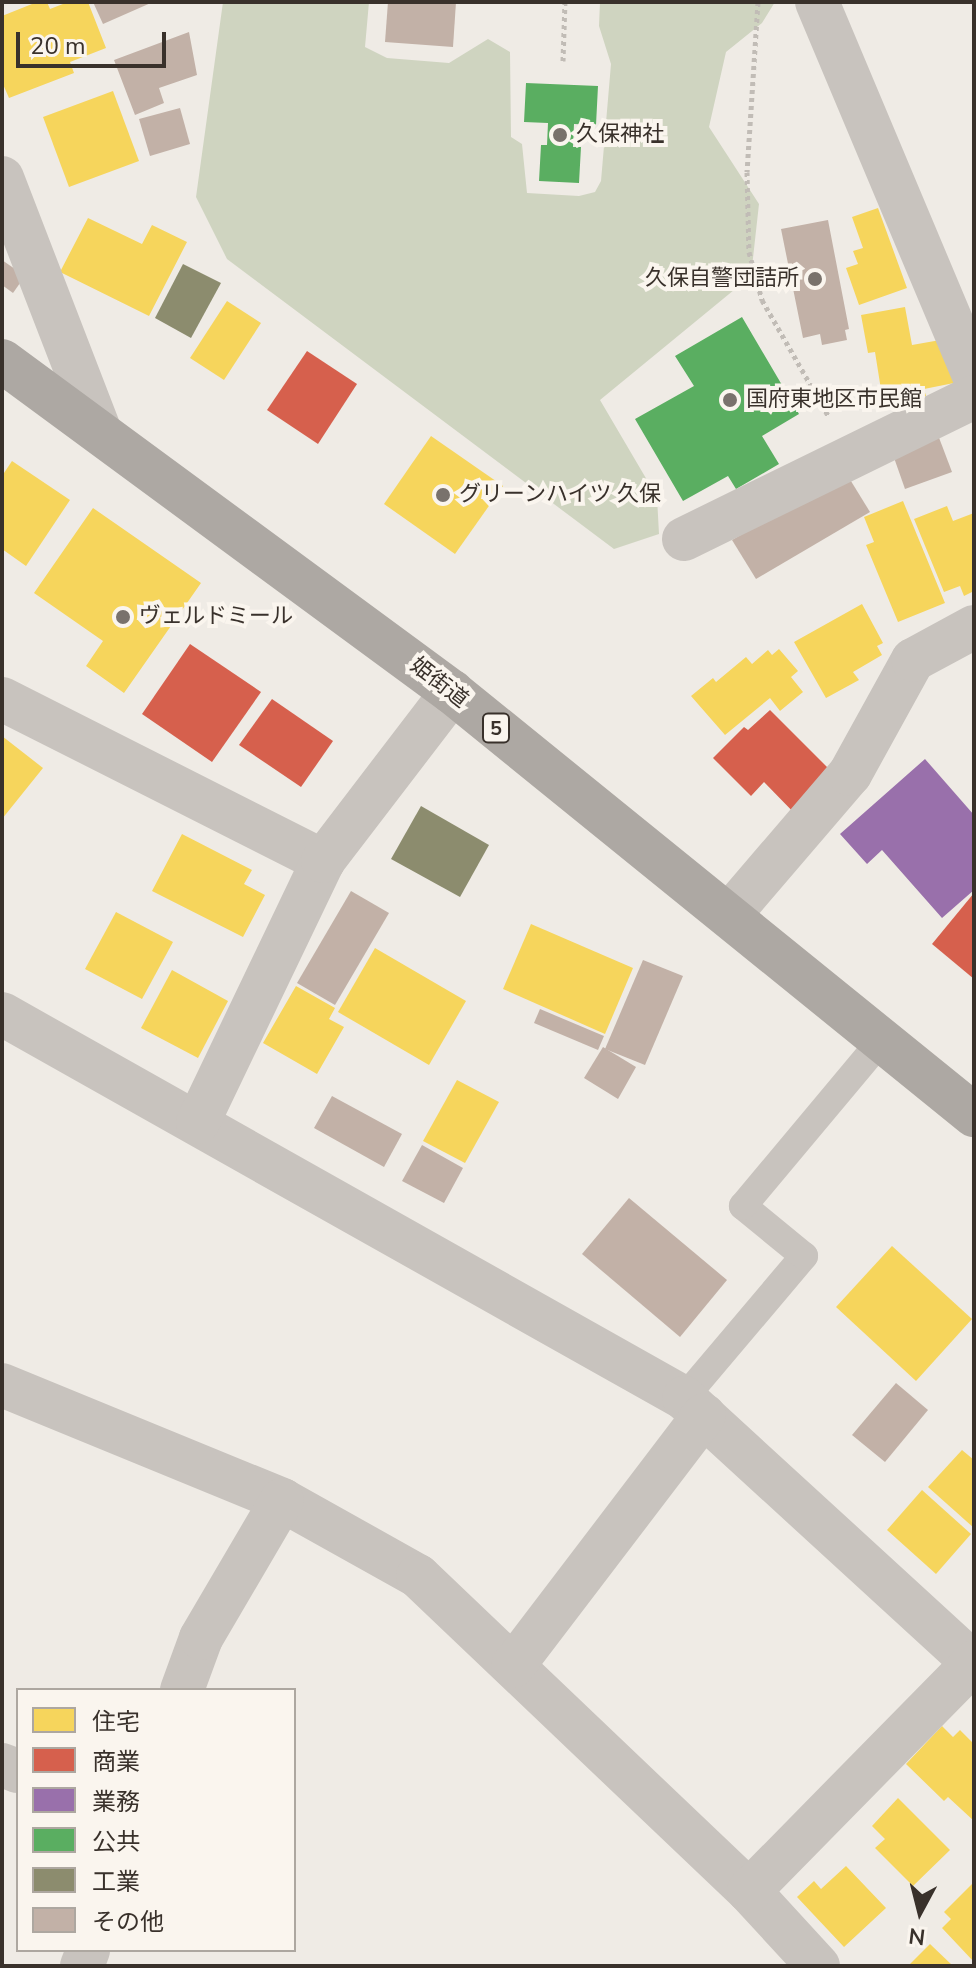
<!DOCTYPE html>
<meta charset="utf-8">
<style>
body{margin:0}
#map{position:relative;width:976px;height:1968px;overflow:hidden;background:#efebe5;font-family:"Nunito Sans","Noto Sans JP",sans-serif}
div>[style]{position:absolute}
.green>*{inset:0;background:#cfd4c0}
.homes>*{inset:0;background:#f6d55c}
.shops>*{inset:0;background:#d6604d}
.offices>*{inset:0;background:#9970ab}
.public>*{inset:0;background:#5aae61}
.industry>*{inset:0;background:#8c8c6e}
.building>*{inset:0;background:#c2b1a7}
.path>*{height:5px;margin-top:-2.5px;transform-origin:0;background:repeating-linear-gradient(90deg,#c1bcb6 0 4px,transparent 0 8px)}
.lane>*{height:28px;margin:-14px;padding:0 14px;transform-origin:14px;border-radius:14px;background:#c8c3be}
.street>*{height:44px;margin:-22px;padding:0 22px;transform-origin:22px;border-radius:22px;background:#c8c3be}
.primary>*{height:44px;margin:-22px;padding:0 22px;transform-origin:22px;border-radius:22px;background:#ada8a3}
.dots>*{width:22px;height:22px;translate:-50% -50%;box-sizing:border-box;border:4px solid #faf5ee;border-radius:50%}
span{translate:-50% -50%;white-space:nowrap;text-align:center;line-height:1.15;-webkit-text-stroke:8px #faf5ee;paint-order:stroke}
.shield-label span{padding:2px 6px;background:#faf5ee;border:2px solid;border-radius:6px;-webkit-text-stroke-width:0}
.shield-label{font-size:20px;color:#39312b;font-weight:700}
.poi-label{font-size:22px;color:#39312b}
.left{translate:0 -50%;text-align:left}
.right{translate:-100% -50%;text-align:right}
.street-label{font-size:22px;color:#39312b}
.frame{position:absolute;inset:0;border:4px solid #39312b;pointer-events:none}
.legend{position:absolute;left:16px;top:1688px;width:280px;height:264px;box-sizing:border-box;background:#faf5ee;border:2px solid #ada7a0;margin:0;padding:10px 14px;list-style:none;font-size:24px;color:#39312b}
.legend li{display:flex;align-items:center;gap:16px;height:40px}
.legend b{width:40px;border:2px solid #ada7a0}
.north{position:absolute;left:880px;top:1872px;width:80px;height:80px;-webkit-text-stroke:6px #faf5ee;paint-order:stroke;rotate:187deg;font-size:22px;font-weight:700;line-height:32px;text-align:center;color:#39312b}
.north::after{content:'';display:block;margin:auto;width:28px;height:36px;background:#39312b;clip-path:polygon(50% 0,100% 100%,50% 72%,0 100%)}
.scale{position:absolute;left:16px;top:32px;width:150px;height:36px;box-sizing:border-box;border:4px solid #39312b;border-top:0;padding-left:10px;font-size:24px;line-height:28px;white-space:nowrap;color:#39312b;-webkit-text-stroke:6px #faf5ee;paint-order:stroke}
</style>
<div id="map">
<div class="green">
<div style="clip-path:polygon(223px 2px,369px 2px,365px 47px,387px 58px,449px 63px,488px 39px,510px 52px,511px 137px,522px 144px,527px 193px,579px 196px,595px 192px,601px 181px,611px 64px,599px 26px,600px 2px,775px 2px,762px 23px,726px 52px,709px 127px,759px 204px,751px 276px,600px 400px,657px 497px,659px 534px,614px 549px,227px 259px,196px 197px)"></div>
</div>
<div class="homes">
<div style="clip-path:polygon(37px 2px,47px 2px,50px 9px,68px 2px,88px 2px,106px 48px,70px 62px,74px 73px,9px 98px,2px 82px,2px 16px)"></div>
<div style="clip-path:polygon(113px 91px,139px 161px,69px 187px,43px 117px)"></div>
<div style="clip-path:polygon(878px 208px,907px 288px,859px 305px,846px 268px,858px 264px,853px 251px,863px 248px,852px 217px)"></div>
<div style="clip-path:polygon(88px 218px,142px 244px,152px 225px,187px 242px,149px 316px,60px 272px)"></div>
<div style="clip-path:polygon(227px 301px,261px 323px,224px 380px,190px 358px)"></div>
<div style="clip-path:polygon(905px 307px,912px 345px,946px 339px,954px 383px,924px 389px,926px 396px,899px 402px,897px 393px,882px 396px,875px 352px,868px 353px,861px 315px)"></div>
<div style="clip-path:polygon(431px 436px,503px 486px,455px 554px,384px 504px)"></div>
<div style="clip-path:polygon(12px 461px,70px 500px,26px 566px,2px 549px,2px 476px)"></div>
<div style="clip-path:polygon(903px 501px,945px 603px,898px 622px,866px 545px,874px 542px,864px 517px)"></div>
<div style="clip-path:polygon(947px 506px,953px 521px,974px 513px,974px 591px,964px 596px,960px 586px,944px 592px,914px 519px)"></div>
<div style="clip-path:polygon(93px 508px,201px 583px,124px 693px,86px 666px,103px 641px,34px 593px)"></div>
<div style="clip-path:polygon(862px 604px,883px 643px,877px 646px,882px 655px,853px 672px,859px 680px,826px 698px,794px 642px)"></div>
<div style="clip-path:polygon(779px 649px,798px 671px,791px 677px,803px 692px,780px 711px,770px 698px,725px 735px,691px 696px,713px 678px,716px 682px,746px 657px,752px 664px,768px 650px,772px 655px)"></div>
<div style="clip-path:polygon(2px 736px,43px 768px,2px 819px)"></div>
<div style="clip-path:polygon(182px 834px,252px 870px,244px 884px,265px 895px,243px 937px,152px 891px)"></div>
<div style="clip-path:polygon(116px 912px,173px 942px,142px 999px,85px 969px)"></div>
<div style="clip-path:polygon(531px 924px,633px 968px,605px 1034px,503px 989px)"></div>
<div style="clip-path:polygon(375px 948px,466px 1001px,429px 1065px,338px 1012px)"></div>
<div style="clip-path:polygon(172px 970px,228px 1001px,198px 1058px,141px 1028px)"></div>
<div style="clip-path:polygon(296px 986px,335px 1008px,329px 1019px,344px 1027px,317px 1074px,263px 1043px)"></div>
<div style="clip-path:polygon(457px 1080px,499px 1102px,465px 1163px,423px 1141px)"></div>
<div style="clip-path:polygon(892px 1246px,972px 1319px,916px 1381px,836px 1307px)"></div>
<div style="clip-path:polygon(962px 1450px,974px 1460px,974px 1528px,928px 1487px)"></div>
<div style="clip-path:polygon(922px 1490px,971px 1534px,936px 1574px,887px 1530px)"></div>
<div style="clip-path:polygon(942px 1726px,953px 1737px,960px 1730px,974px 1744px,974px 1821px,948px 1797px,944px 1801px,906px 1764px)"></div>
<div style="clip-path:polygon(898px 1798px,950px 1850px,913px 1886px,875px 1848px,885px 1839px,872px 1826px)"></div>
<div style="clip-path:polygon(846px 1866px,886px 1908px,844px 1947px,797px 1897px,814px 1881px,821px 1889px)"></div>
<div style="clip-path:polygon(974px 1882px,974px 1962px,942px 1928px,951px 1919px,944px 1912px)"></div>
<div style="clip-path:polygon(930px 1944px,953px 1966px,908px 1966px)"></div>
</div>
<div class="shops">
<div style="clip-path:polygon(307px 351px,357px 384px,318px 444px,267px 410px)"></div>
<div style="clip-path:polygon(190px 644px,261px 692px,212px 762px,142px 714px)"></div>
<div style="clip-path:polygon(272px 699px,333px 741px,301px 787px,239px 745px)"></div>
<div style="clip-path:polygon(770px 710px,841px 781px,802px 821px,764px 782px,751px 796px,713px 758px,744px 727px,748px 730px)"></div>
<div style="clip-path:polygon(974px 893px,974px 979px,932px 944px)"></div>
</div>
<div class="offices">
<div style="clip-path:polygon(925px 759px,974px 815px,974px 890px,942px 918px,882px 850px,867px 864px,840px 834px)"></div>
</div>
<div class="public">
<div style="clip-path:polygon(526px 83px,598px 86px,596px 125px,574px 124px,573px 147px,581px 147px,579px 183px,539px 181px,541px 145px,547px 145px,548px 123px,524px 122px)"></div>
<div style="clip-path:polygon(742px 317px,799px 414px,762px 436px,779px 464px,736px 489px,728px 476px,683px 501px,635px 419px,694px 386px,675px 356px)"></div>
</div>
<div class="industry">
<div style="clip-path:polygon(183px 264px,221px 283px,191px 338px,155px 318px)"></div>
<div style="clip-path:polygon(421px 806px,489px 845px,460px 897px,391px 859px)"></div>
</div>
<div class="building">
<div style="clip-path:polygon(93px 2px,153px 2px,103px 24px)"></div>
<div style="clip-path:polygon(388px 2px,456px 2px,453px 47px,385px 42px)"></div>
<div style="clip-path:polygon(189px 32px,197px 75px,159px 88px,164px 103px,135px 115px,114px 60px)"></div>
<div style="clip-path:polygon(180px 108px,190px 144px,150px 156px,139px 119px)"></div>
<div style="clip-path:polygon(828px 220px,849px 329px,845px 330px,847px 340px,822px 345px,820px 334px,803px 338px,781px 229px)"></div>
<div style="clip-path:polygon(2px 260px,25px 276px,13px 293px,2px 285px)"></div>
<div style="clip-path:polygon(938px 435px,952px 472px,905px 489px,892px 452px)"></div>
<div style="clip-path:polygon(846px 473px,870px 512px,756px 579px,732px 540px)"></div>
<div style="clip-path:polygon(351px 891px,389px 913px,335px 1005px,297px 983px)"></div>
<div style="clip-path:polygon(643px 960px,683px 976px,645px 1065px,605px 1049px)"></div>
<div style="clip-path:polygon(540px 1009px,604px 1036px,598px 1050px,534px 1023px)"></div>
<div style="clip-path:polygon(603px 1047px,636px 1067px,618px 1099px,584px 1078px)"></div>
<div style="clip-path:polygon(332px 1096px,402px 1134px,384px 1167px,314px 1128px)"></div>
<div style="clip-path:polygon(422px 1145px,463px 1168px,444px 1203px,402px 1181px)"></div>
<div style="clip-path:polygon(629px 1198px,727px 1280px,680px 1337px,582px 1254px)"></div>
<div style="clip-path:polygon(896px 1383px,928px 1410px,885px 1462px,852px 1435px)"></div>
</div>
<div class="path">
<div style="left:758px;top:2px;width:170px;rotate:93.7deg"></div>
<div style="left:747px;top:172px;width:80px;rotate:88.6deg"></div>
<div style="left:749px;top:252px;width:50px;rotate:74.8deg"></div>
<div style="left:762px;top:300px;width:135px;rotate:60.2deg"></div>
<div style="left:563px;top:61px;width:59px;rotate:-88.1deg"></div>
</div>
<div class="lane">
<div style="left:684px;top:1398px;width:186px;rotate:-49.8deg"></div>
<div style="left:804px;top:1256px;width:79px;rotate:-140.7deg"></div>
<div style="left:743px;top:1206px;width:217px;rotate:-50.1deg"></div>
</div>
<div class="street">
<div style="left:817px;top:2px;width:406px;rotate:67.2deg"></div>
<div style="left:2px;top:178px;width:270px;rotate:68.9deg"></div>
<div style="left:684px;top:539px;width:323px;rotate:-26.1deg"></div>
<div style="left:2px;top:699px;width:360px;rotate:26.8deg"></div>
<div style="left:729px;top:915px;width:186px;rotate:-49.4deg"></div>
<div style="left:850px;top:774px;width:130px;rotate:-61.1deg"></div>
<div style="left:913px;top:660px;width:69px;rotate:-28.4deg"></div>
<div style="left:2px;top:1014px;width:783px;rotate:29.38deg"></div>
<div style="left:684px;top:1398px;width:392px;rotate:42.5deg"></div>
<div style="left:198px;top:1122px;width:289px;rotate:-64.4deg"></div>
<div style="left:323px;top:861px;width:213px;rotate:-52.6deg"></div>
<div style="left:2px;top:1385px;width:303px;rotate:22.3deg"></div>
<div style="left:282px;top:1500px;width:156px;rotate:29.2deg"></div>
<div style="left:418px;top:1576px;width:457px;rotate:43.6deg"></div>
<div style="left:749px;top:1891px;width:102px;rotate:47.4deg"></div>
<div style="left:513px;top:1666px;width:315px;rotate:-52.7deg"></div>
<div style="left:182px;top:1690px;width:55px;rotate:-69.9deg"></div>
<div style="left:201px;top:1638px;width:160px;rotate:-59.6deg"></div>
<div style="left:2px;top:1765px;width:17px;rotate:21deg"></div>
<div style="left:749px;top:1891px;width:321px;rotate:-45.5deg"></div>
<div style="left:82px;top:1966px;width:17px;rotate:-69deg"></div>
</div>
<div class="primary">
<div style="left:2px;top:361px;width:559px;rotate:36.34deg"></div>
<div style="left:452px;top:692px;width:672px;rotate:39.02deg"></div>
</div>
<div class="dots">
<div style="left:560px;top:135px;background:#79726c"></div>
<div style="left:815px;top:279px;background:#79726c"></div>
<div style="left:730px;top:400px;background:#79726c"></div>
<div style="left:443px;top:495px;background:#79726c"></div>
<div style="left:123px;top:617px;background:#79726c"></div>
</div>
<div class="shield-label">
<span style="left:496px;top:728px">5</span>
</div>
<div class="poi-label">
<span class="left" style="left:576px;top:135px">久保神社</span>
<span class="right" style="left:799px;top:279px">久保自警団詰所</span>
<span class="left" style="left:746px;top:400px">国府東地区市民館</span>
<span class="left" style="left:459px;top:495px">グリーンハイツ 久保</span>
<span class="left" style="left:139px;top:617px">ヴェルドミール</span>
</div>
<div class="street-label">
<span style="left:439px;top:683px;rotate:38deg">姫街道</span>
</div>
<div class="frame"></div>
<ul class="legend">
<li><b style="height:22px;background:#f6d55c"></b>住宅</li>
<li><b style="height:22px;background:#d6604d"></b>商業</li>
<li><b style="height:22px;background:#9970ab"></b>業務</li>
<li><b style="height:22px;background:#5aae61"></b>公共</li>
<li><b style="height:22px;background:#8c8c6e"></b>工業</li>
<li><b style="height:22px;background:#c2b1a7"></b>その他</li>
</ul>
<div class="north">N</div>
<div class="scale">20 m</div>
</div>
